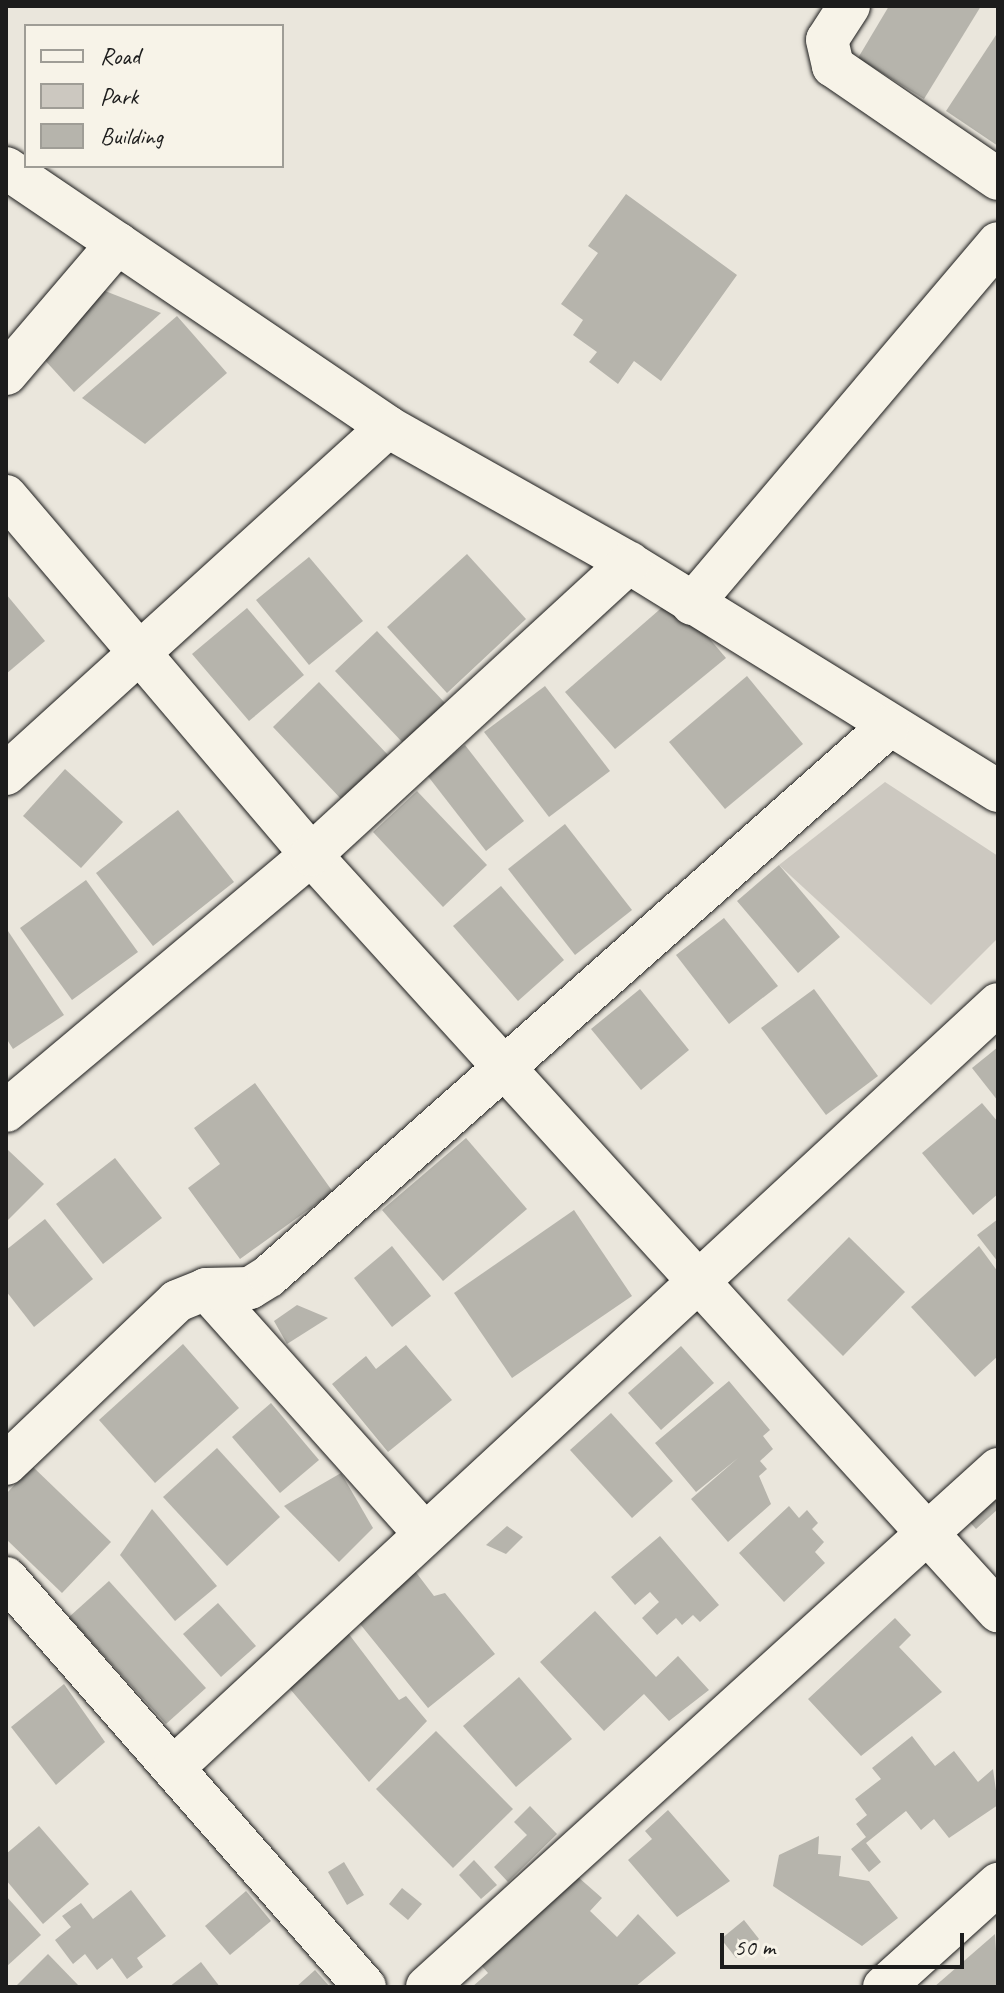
<!DOCTYPE html>
<style>
body{margin:0}
#map{position:relative;width:1004px;height:1993px;overflow:hidden;background:#eae6dc;font-family:Caveat,sans-serif}
div>[style]{position:absolute}
.green>*{inset:0;background:#ccc8c0}
.building>*{inset:0;background:#b6b4ac}
.roads{filter:drop-shadow(0 0 2px #1c1c1c) drop-shadow(0 0 2px #1c1c1c)}
.minor>*{height:42px;margin:-21px;padding:0 21px;transform-origin:21px;border-radius:21px;background:#f7f3e8}
span{translate:-50% -50%;white-space:nowrap;text-align:center;line-height:1.15;-webkit-text-stroke:7px #f7f3e8;paint-order:stroke}
.frame{position:absolute;inset:0;border:8px solid #1c1c1c;pointer-events:none}
.legend{position:absolute;left:24px;top:24px;width:260px;height:144px;box-sizing:border-box;background:#f7f3e8;border:2px solid #9f9d96;margin:0;padding:10px 14px;list-style:none;font-size:24px;color:#1c1c1c}
.legend li{display:flex;align-items:center;gap:16px;height:40px}
.legend b{width:40px;border:2px solid #9f9d96}
.scale{position:absolute;left:720px;top:1933px;width:244px;height:36px;box-sizing:border-box;border:4px solid #1c1c1c;border-top:0;padding-left:10px;font-size:24px;line-height:28px;white-space:nowrap;color:#1c1c1c;-webkit-text-stroke:6px #f7f3e8;paint-order:stroke}
</style>
<div id="map">
<div class="green">
<div style="clip-path:polygon(885px 782px,998px 856px,998px 938px,931px 1005px,779px 865px)"></div>
</div>
<div class="building">
<div style="clip-path:polygon(889px 6px,981px 6px,924px 99px,858px 58px)"></div>
<div style="clip-path:polygon(998px 32px,998px 146px,946px 111px)"></div>
<div style="clip-path:polygon(626px 194px,737px 275px,661px 381px,634px 361px,618px 384px,589px 362px,597px 352px,573px 335px,583px 320px,561px 304px,598px 253px,588px 246px)"></div>
<div style="clip-path:polygon(95px 287px,161px 313px,74px 392px,31px 345px)"></div>
<div style="clip-path:polygon(177px 316px,227px 373px,145px 444px,82px 398px)"></div>
<div style="clip-path:polygon(467px 554px,526px 619px,447px 693px,387px 627px)"></div>
<div style="clip-path:polygon(309px 557px,363px 621px,309px 665px,256px 600px)"></div>
<div style="clip-path:polygon(6px 594px,45px 641px,6px 674px)"></div>
<div style="clip-path:polygon(674px 597px,726px 658px,615px 749px,565px 692px)"></div>
<div style="clip-path:polygon(247px 608px,304px 675px,249px 721px,192px 654px)"></div>
<div style="clip-path:polygon(377px 631px,446px 704px,404px 744px,335px 671px)"></div>
<div style="clip-path:polygon(747px 676px,803px 744px,725px 809px,669px 742px)"></div>
<div style="clip-path:polygon(319px 682px,388px 755px,342px 800px,273px 727px)"></div>
<div style="clip-path:polygon(545px 686px,610px 771px,549px 817px,484px 732px)"></div>
<div style="clip-path:polygon(465px 745px,524px 821px,486px 851px,427px 775px)"></div>
<div style="clip-path:polygon(65px 769px,123px 822px,81px 868px,23px 816px)"></div>
<div style="clip-path:polygon(417px 791px,487px 865px,443px 907px,373px 832px)"></div>
<div style="clip-path:polygon(178px 810px,234px 882px,153px 946px,96px 873px)"></div>
<div style="clip-path:polygon(565px 824px,632px 910px,575px 955px,508px 869px)"></div>
<div style="clip-path:polygon(779px 865px,840px 937px,798px 973px,737px 901px)"></div>
<div style="clip-path:polygon(86px 880px,138px 952px,72px 1000px,20px 928px)"></div>
<div style="clip-path:polygon(501px 886px,564px 960px,518px 1001px,453px 926px)"></div>
<div style="clip-path:polygon(724px 918px,778px 986px,729px 1024px,676px 955px)"></div>
<div style="clip-path:polygon(6px 928px,64px 1015px,13px 1049px,6px 1038px)"></div>
<div style="clip-path:polygon(640px 989px,689px 1050px,641px 1090px,591px 1029px)"></div>
<div style="clip-path:polygon(814px 989px,878px 1076px,826px 1115px,761px 1028px)"></div>
<div style="clip-path:polygon(998px 1047px,998px 1101px,972px 1068px)"></div>
<div style="clip-path:polygon(255px 1083px,333px 1192px,240px 1259px,188px 1188px,220px 1164px,194px 1128px)"></div>
<div style="clip-path:polygon(982px 1103px,998px 1122px,998px 1194px,973px 1215px,922px 1153px)"></div>
<div style="clip-path:polygon(466px 1138px,527px 1209px,443px 1281px,382px 1210px)"></div>
<div style="clip-path:polygon(8px 1150px,44px 1184px,6px 1222px,6px 1152px)"></div>
<div style="clip-path:polygon(115px 1158px,162px 1218px,103px 1264px,56px 1204px)"></div>
<div style="clip-path:polygon(574px 1210px,632px 1296px,512px 1378px,454px 1293px)"></div>
<div style="clip-path:polygon(45px 1219px,93px 1279px,34px 1327px,6px 1291px,6px 1250px)"></div>
<div style="clip-path:polygon(998px 1219px,998px 1262px,977px 1235px)"></div>
<div style="clip-path:polygon(849px 1237px,905px 1292px,843px 1356px,787px 1300px)"></div>
<div style="clip-path:polygon(392px 1246px,431px 1296px,392px 1327px,354px 1278px)"></div>
<div style="clip-path:polygon(979px 1246px,998px 1272px,998px 1356px,975px 1377px,911px 1307px)"></div>
<div style="clip-path:polygon(297px 1305px,328px 1318px,287px 1344px,274px 1321px)"></div>
<div style="clip-path:polygon(183px 1344px,239px 1408px,155px 1483px,99px 1420px)"></div>
<div style="clip-path:polygon(406px 1345px,452px 1400px,388px 1452px,332px 1384px,366px 1356px,376px 1369px)"></div>
<div style="clip-path:polygon(681px 1346px,714px 1383px,661px 1430px,628px 1393px)"></div>
<div style="clip-path:polygon(729px 1381px,770px 1430px,763px 1436px,773px 1449px,760px 1461px,767px 1469px,759px 1476px,771px 1504px,728px 1542px,691px 1499px,738px 1458px,696px 1492px,655px 1443px)"></div>
<div style="clip-path:polygon(271px 1403px,319px 1460px,280px 1493px,232px 1437px)"></div>
<div style="clip-path:polygon(611px 1413px,673px 1481px,632px 1518px,570px 1450px)"></div>
<div style="clip-path:polygon(217px 1448px,280px 1517px,227px 1566px,163px 1497px)"></div>
<div style="clip-path:polygon(32px 1466px,111px 1542px,62px 1593px,6px 1539px,6px 1494px)"></div>
<div style="clip-path:polygon(341px 1473px,373px 1528px,339px 1562px,284px 1506px)"></div>
<div style="clip-path:polygon(998px 1480px,998px 1509px,976px 1529px,961px 1512px)"></div>
<div style="clip-path:polygon(789px 1506px,799px 1518px,807px 1510px,818px 1523px,812px 1529px,824px 1542px,815px 1552px,825px 1563px,784px 1602px,739px 1553px)"></div>
<div style="clip-path:polygon(152px 1509px,217px 1586px,175px 1621px,120px 1555px)"></div>
<div style="clip-path:polygon(507px 1526px,523px 1537px,506px 1554px,486px 1545px)"></div>
<div style="clip-path:polygon(660px 1536px,719px 1605px,700px 1622px,693px 1615px,682px 1625px,676px 1618px,657px 1635px,642px 1618px,659px 1602px,650px 1592px,635px 1605px,611px 1577px)"></div>
<div style="clip-path:polygon(415px 1571px,434px 1596px,445px 1593px,495px 1654px,428px 1708px,356px 1619px)"></div>
<div style="clip-path:polygon(109px 1581px,206px 1688px,166px 1724px,69px 1617px)"></div>
<div style="clip-path:polygon(218px 1603px,256px 1646px,221px 1677px,183px 1634px)"></div>
<div style="clip-path:polygon(595px 1611px,656px 1677px,678px 1656px,709px 1690px,669px 1721px,644px 1694px,604px 1731px,540px 1662px)"></div>
<div style="clip-path:polygon(895px 1618px,911px 1635px,899px 1647px,942px 1692px,861px 1756px,808px 1699px)"></div>
<div style="clip-path:polygon(345px 1629px,399px 1700px,406px 1696px,427px 1721px,369px 1782px,285px 1683px)"></div>
<div style="clip-path:polygon(519px 1677px,572px 1739px,516px 1787px,463px 1726px)"></div>
<div style="clip-path:polygon(64px 1684px,105px 1742px,56px 1785px,11px 1727px)"></div>
<div style="clip-path:polygon(436px 1731px,513px 1809px,453px 1868px,376px 1789px)"></div>
<div style="clip-path:polygon(912px 1736px,935px 1766px,954px 1751px,978px 1782px,993px 1769px,998px 1805px,949px 1838px,934px 1819px,921px 1830px,906px 1811px,866px 1843px,881px 1862px,869px 1872px,851px 1849px,866px 1837px,856px 1824px,867px 1815px,855px 1799px,881px 1779px,872px 1768px)"></div>
<div style="clip-path:polygon(530px 1806px,557px 1834px,508px 1882px,494px 1867px,527px 1835px,514px 1822px)"></div>
<div style="clip-path:polygon(668px 1810px,730px 1881px,677px 1917px,628px 1860px,652px 1839px,645px 1831px)"></div>
<div style="clip-path:polygon(39px 1826px,89px 1884px,43px 1924px,6px 1880px,6px 1854px)"></div>
<div style="clip-path:polygon(819px 1836px,818px 1854px,841px 1856px,839px 1876px,869px 1881px,898px 1918px,862px 1946px,773px 1886px,779px 1855px)"></div>
<div style="clip-path:polygon(474px 1860px,497px 1885px,481px 1899px,459px 1875px)"></div>
<div style="clip-path:polygon(344px 1862px,364px 1895px,347px 1905px,328px 1872px)"></div>
<div style="clip-path:polygon(578px 1877px,602px 1898px,590px 1911px,617px 1937px,638px 1914px,676px 1953px,635px 1987px,472px 1987px,488px 1973px,480px 1964px)"></div>
<div style="clip-path:polygon(402px 1888px,422px 1904px,408px 1920px,389px 1904px)"></div>
<div style="clip-path:polygon(131px 1890px,166px 1936px,137px 1958px,143px 1967px,127px 1979px,112px 1958px,97px 1970px,85px 1954px,73px 1964px,55px 1940px,71px 1927px,62px 1916px,81px 1903px,93px 1919px)"></div>
<div style="clip-path:polygon(246px 1891px,271px 1921px,230px 1955px,205px 1926px)"></div>
<div style="clip-path:polygon(6px 1896px,41px 1935px,6px 1967px)"></div>
<div style="clip-path:polygon(744px 1920px,759px 1939px,736px 1958px,721px 1939px)"></div>
<div style="clip-path:polygon(995px 1934px,998px 1987px,934px 1987px)"></div>
<div style="clip-path:polygon(48px 1954px,80px 1987px,15px 1987px)"></div>
<div style="clip-path:polygon(201px 1962px,220px 1987px,169px 1987px)"></div>
<div style="clip-path:polygon(315px 1970px,330px 1987px,296px 1987px)"></div>
</div>
<div class="roads">
<div class="minor">
<div style="left:849px;top:6px;width:40px;rotate:122.9deg"></div>
<div style="left:827px;top:40px;width:27px;rotate:77deg"></div>
<div style="left:833px;top:66px;width:200px;rotate:34.4deg"></div>
<div style="left:6px;top:168px;width:462px;rotate:34.1deg"></div>
<div style="left:388px;top:427px;width:277px;rotate:29.4deg"></div>
<div style="left:629px;top:563px;width:434px;rotate:31.7deg"></div>
<div style="left:6px;top:374px;width:172px;rotate:-49.5deg"></div>
<div style="left:6px;top:496px;width:471px;rotate:49.6deg"></div>
<div style="left:311px;top:855px;width:1022px;rotate:47.74deg"></div>
<div style="left:692px;top:604px;width:473px;rotate:-49.7deg"></div>
<div style="left:6px;top:774px;width:516px;rotate:-42.25deg"></div>
<div style="left:6px;top:1111px;width:398px;rotate:-40deg"></div>
<div style="left:311px;top:855px;width:432px;rotate:-42.6deg"></div>
<div style="left:206px;top:1289px;width:326px;rotate:48.2deg"></div>
<div style="left:6px;top:1464px;width:236px;rotate:-43.6deg"></div>
<div style="left:177px;top:1301px;width:31px;rotate:-22deg"></div>
<div style="left:206px;top:1289px;width:44px;rotate:-1.3deg"></div>
<div style="left:250px;top:1288px;width:22px;rotate:-32deg"></div>
<div style="left:269px;top:1276px;width:827px;rotate:-41.57deg"></div>
<div style="left:6px;top:1578px;width:544px;rotate:48.72deg"></div>
<div style="left:173px;top:1768px;width:1124px;rotate:-42.8deg"></div>
<div style="left:427px;top:1987px;width:771px;rotate:-42.21deg"></div>
<div style="left:884px;top:1987px;width:154px;rotate:-42.1deg"></div>
</div>
</div>
<div class="frame"></div>
<ul class="legend">
<li><b style="height:10px;background:#f7f3e8"></b>Road</li>
<li><b style="height:22px;background:#ccc8c0"></b>Park</li>
<li><b style="height:22px;background:#b6b4ac"></b>Building</li>
</ul>
<div class="scale">50 m</div>
</div>
